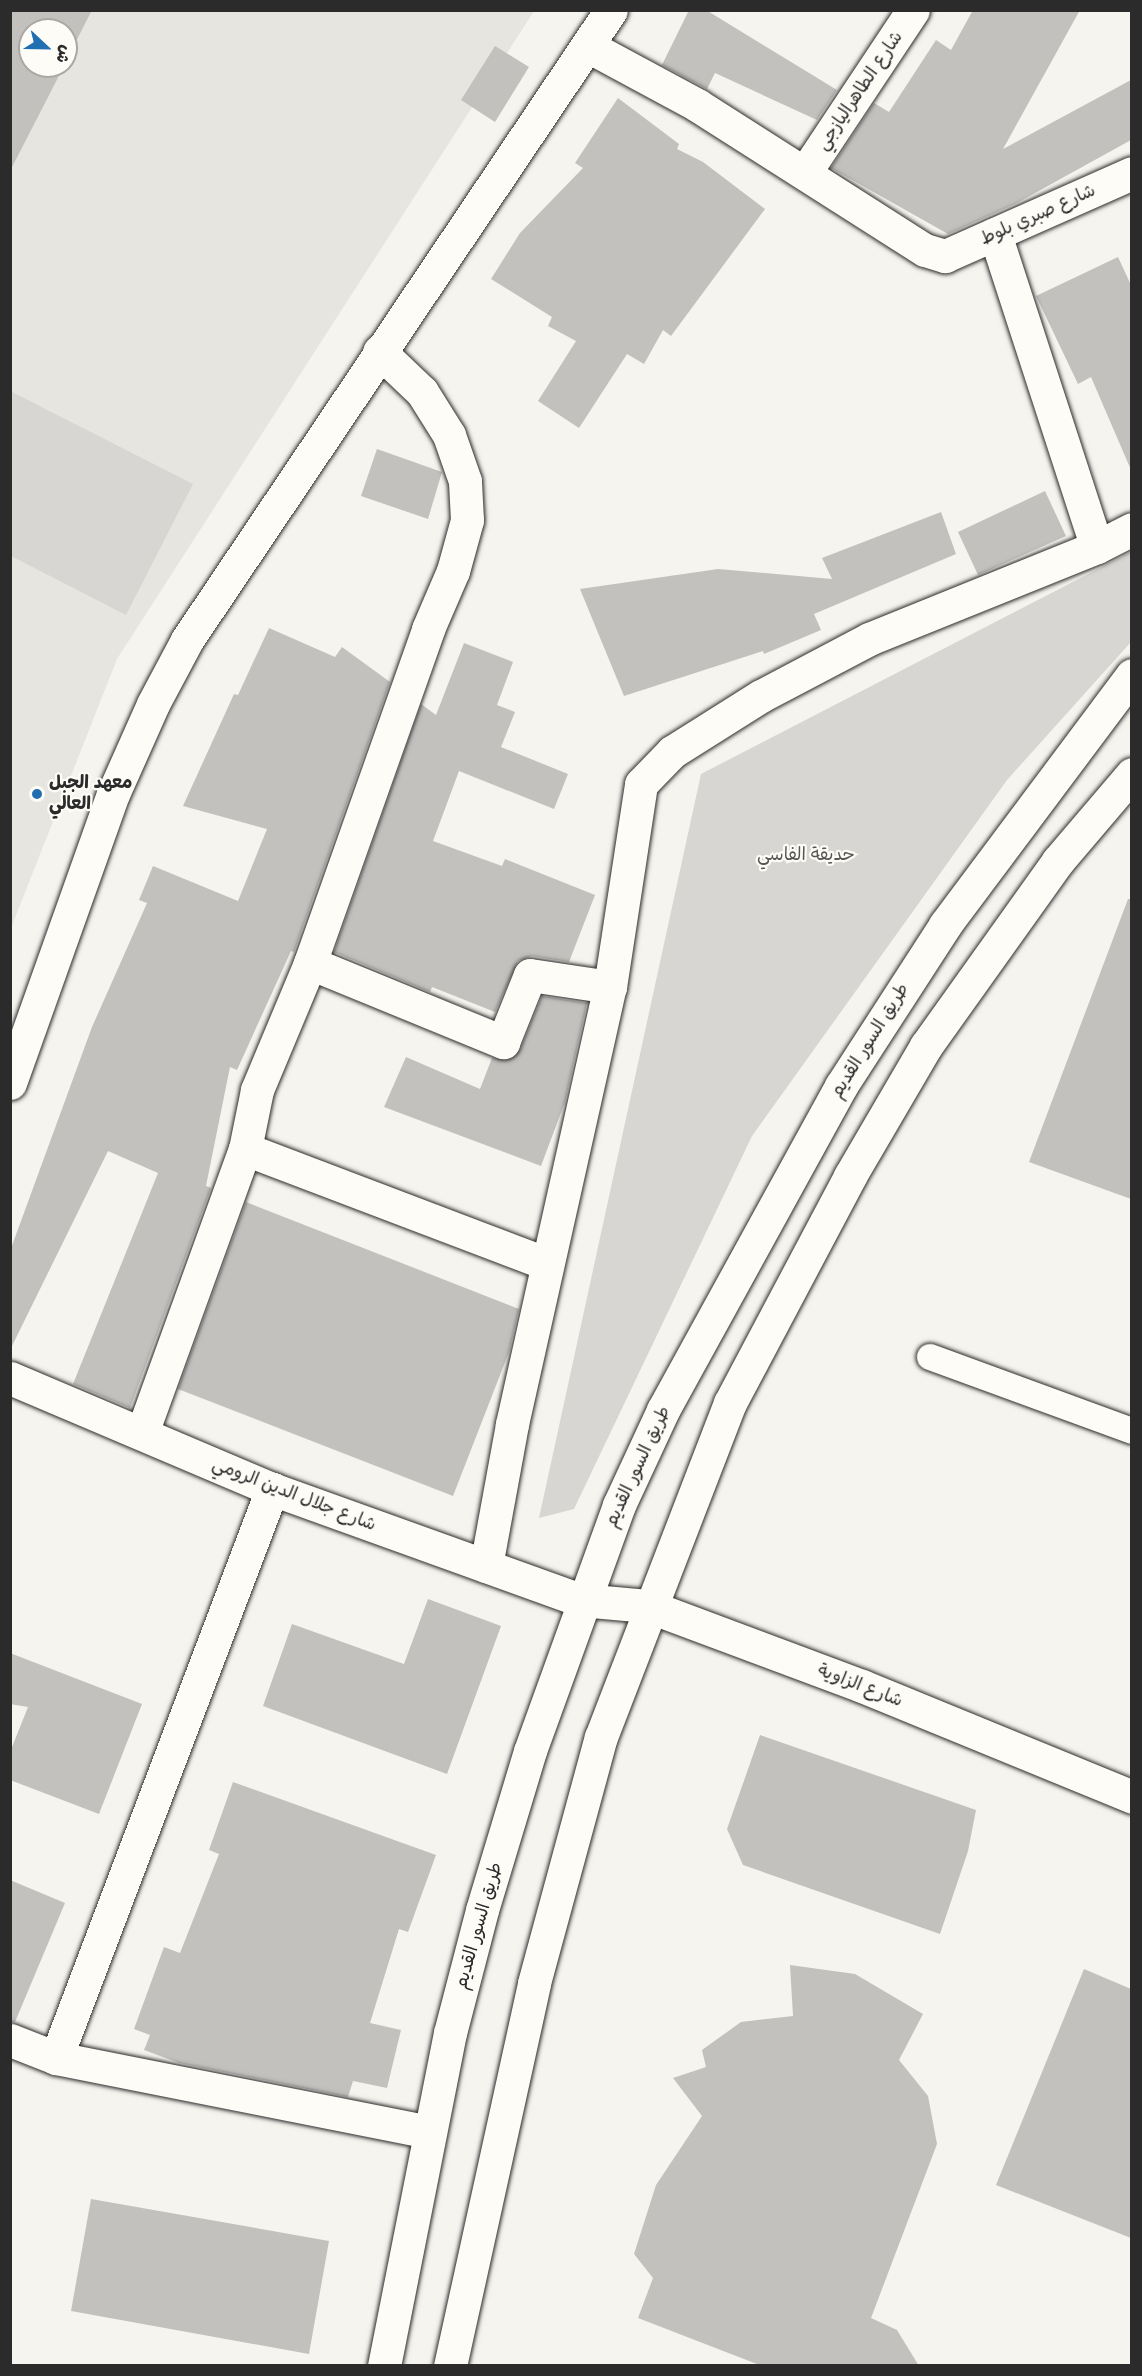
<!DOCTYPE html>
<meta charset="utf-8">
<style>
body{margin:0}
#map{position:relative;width:1142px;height:2376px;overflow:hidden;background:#f5f4ef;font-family:"Balsamiq Sans","Playpen Sans Arabic",sans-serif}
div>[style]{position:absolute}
.built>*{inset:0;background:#e6e5e0}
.green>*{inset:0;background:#d7d6d2}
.building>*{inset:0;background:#c2c1be}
.roads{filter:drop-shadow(0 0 2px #2b2b2b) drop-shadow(0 0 2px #2b2b2b)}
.service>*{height:26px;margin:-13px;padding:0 13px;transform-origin:13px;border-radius:13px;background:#fdfcf7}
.minor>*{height:33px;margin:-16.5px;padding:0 16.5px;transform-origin:16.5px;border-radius:16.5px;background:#fdfcf7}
.secondary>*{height:33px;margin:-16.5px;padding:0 16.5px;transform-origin:16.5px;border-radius:16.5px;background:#fdfcf7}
.dots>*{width:16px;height:16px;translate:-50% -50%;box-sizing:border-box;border:3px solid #fdfcf7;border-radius:50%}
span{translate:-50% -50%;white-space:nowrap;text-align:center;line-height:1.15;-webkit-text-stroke:4.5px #fdfcf7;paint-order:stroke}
.street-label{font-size:18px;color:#2b2b2b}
.poi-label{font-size:18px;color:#2b2b2b;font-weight:700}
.left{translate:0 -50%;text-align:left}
.park-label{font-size:18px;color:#565655}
.frame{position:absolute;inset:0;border:12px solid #2b2b2b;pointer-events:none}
.north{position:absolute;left:18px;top:18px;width:60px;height:60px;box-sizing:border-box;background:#fdfcf7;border:2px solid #a9a8a5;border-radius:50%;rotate:112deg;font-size:16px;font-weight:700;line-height:24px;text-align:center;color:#2b2b2b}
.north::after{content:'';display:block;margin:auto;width:21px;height:27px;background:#1f6fb2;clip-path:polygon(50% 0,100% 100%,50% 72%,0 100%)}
</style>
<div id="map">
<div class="built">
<div style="clip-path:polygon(evenodd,11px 11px,534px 11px,117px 659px,11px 928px,11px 11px,30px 30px,66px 30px,66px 66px,30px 66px,30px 30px)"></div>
</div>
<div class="green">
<div style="clip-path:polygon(10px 391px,193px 484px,126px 615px,11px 556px)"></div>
<div style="clip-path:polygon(1131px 552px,1131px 642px,1007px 780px,752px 1136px,574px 1509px,539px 1518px,701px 774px)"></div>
</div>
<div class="building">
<div style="clip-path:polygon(10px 10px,92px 10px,66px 61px,66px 30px,30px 30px,30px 66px,64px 66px,10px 171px)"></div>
<div style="clip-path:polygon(689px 10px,706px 10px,837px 90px,817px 120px,715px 73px,707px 89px,662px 65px)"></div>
<div style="clip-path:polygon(973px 10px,1080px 10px,1003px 149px,1131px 80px,1131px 140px,1017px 203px,948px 234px,831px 168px,874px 103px,889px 112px,936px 40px,951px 50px)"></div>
<div style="clip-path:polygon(495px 46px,529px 67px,495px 122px,461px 100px)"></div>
<div style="clip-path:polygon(618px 98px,679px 144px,677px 149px,703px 162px,765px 209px,671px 336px,663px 330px,644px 364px,627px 354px,579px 428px,538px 401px,576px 341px,548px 326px,552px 317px,491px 279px,520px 233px,583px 168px,575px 163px)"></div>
<div style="clip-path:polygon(1118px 257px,1131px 285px,1131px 470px,1091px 377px,1078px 384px,1036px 296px)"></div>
<div style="clip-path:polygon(377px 449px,442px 472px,428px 519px,361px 496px)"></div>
<div style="clip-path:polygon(1045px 491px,1066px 536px,978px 575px,958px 532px)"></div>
<div style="clip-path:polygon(941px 512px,956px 554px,814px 614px,821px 630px,764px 654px,763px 651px,624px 696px,580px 589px,718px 569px,832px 579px,822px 558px)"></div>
<div style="clip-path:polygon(269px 628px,335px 657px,342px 647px,390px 682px,294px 952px,291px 951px,237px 1070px,230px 1067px,206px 1186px,211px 1188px,130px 1408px,73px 1384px,158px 1173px,108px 1151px,10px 1350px,10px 1251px,92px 1027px,147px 903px,139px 900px,153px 866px,238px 901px,267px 829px,183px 806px,234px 694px,238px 695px)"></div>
<div style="clip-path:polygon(464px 643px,513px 662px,497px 705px,515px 712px,501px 747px,568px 774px,554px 809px,459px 771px,433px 841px,502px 866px,505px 859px,595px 895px,569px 962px,532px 956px,518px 961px,495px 1012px,432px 987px,430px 992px,334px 952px,421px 704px,436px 715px)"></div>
<div style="clip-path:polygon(1128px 899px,1131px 899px,1131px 1199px,1029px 1162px)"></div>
<div style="clip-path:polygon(542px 996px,587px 1003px,565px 1102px,541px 1166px,384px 1107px,406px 1057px,480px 1089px,492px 1058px,506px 1060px,520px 1050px)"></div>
<div style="clip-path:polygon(246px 1202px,519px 1309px,509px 1352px,453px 1496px,178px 1389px)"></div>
<div style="clip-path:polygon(428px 1599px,501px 1626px,447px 1774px,263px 1706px,292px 1624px,404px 1664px)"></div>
<div style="clip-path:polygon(10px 1653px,142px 1704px,99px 1814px,10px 1780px,10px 1752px,28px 1707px,10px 1704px)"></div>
<div style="clip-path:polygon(760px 1735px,976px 1810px,968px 1851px,940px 1934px,743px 1865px,727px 1829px)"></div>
<div style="clip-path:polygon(233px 1782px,436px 1855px,408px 1932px,399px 1929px,370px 2023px,401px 2030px,387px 2088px,353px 2081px,348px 2097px,179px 2063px,144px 2050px,150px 2035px,134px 2029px,164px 1947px,180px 1953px,219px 1854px,209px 1850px)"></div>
<div style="clip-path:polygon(10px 1880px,65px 1903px,15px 2022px,10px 2022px)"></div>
<div style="clip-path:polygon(790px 1965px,855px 1974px,923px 2014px,899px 2060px,928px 2096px,937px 2144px,871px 2318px,897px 2330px,919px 2366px,762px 2366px,638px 2318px,653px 2278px,634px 2254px,656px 2185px,702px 2116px,673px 2078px,706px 2067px,702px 2050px,741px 2022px,793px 2016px)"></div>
<div style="clip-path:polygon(1084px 1969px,1131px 1989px,1131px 2238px,996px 2185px)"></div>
<div style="clip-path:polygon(91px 2199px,329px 2241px,309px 2354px,71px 2311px)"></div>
</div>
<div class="roads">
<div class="service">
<div style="left:930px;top:1357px;width:215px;rotate:20.1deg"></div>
</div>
<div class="minor">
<div style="left:588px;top:46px;width:124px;rotate:28.4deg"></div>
<div style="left:697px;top:105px;width:270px;rotate:32.5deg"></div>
<div style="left:925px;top:250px;width:21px;rotate:17deg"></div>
<div style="left:945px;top:256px;width:205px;rotate:-23.9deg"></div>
<div style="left:806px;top:171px;width:193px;rotate:-56.4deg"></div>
<div style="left:995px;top:234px;width:329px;rotate:72deg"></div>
<div style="left:310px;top:963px;width:209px;rotate:22.3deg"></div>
<div style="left:503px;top:1042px;width:72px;rotate:-68.1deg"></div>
<div style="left:530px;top:975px;width:81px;rotate:8.5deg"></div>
<div style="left:10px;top:1083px;width:307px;rotate:-70.4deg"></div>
<div style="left:113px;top:794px;width:98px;rotate:-66deg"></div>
<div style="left:153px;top:704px;width:72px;rotate:-62deg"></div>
<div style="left:187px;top:640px;width:759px;rotate:-56.06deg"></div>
<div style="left:245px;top:1149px;width:323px;rotate:20.8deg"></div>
<div style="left:142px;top:1433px;width:302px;rotate:-70.1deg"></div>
<div style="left:245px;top:1149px;width:60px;rotate:-78.5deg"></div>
<div style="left:257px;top:1090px;width:138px;rotate:-67.3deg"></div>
<div style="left:310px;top:963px;width:354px;rotate:-70.5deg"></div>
<div style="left:428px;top:629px;width:63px;rotate:-66.7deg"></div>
<div style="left:453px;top:571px;width:53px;rotate:-74.6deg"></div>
<div style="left:467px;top:520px;width:39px;rotate:-93deg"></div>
<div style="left:465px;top:481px;width:49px;rotate:-109.2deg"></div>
<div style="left:449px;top:435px;width:51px;rotate:-122.1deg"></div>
<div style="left:422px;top:392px;width:59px;rotate:-136.4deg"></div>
<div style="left:486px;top:1566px;width:144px;rotate:-79.6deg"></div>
<div style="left:512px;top:1424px;width:448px;rotate:-77.4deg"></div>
<div style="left:610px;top:987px;width:205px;rotate:-81.3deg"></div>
<div style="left:641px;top:784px;width:45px;rotate:-45.9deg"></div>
<div style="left:672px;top:752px;width:105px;rotate:-32.2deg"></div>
<div style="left:761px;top:696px;width:122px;rotate:-27.8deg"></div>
<div style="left:869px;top:639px;width:246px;rotate:-22deg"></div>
<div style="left:1097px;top:547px;width:39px;rotate:-27deg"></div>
<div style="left:10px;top:2040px;width:49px;rotate:21.4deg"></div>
<div style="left:56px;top:2058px;width:609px;rotate:-69.21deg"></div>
<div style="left:56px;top:2058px;width:381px;rotate:11.2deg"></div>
</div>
<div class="secondary">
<div style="left:10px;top:1378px;width:285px;rotate:23deg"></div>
<div style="left:272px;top:1489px;width:328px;rotate:19.8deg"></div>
<div style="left:581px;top:1600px;width:67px;rotate:5.1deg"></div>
<div style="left:648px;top:1606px;width:228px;rotate:20.5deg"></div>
<div style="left:862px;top:1686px;width:292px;rotate:22.3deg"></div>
<div style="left:384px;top:2366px;width:339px;rotate:-78.8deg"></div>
<div style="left:450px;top:2033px;width:127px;rotate:-75.4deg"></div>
<div style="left:482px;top:1910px;width:166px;rotate:-73.2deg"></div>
<div style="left:530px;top:1751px;width:262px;rotate:-70.1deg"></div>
<div style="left:619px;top:1505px;width:105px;rotate:-65.1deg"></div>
<div style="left:663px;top:1410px;width:370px;rotate:-61.2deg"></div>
<div style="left:841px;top:1086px;width:192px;rotate:-57.1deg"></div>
<div style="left:945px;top:925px;width:312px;rotate:-53.2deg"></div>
<div style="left:450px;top:2366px;width:392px;rotate:-77.6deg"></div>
<div style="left:534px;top:1983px;width:255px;rotate:-74.8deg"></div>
<div style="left:601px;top:1737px;width:358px;rotate:-68.9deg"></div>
<div style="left:730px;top:1403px;width:257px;rotate:-62.1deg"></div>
<div style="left:850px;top:1176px;width:151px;rotate:-59.7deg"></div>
<div style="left:926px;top:1046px;width:227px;rotate:-54.5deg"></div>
<div style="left:1058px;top:861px;width:114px;rotate:-49.6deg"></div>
</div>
</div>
<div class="dots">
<div style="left:37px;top:794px;background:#1f6fb2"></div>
</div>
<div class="street-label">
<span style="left:860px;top:91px;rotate:-56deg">شارع الطاهراليازجي</span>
<span style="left:1038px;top:215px;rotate:-24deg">شارع صبري بلوط</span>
<span style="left:870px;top:1041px;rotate:-58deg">طريق السور القديم</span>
<span style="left:638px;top:1467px;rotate:-65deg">طريق السور القديم</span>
<span style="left:294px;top:1495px;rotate:21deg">شارع جلال الدين الرومي</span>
<span style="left:860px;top:1686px;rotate:21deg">شارع الزاوية</span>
<span style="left:479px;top:1926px;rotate:-74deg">طريق السور القديم</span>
</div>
<div class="poi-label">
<span class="left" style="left:49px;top:794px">معهد الجبل<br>العالي</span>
</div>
<div class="park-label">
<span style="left:806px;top:855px">حديقة الفاسي</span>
</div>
<div class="frame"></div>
<div class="north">ش</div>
</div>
